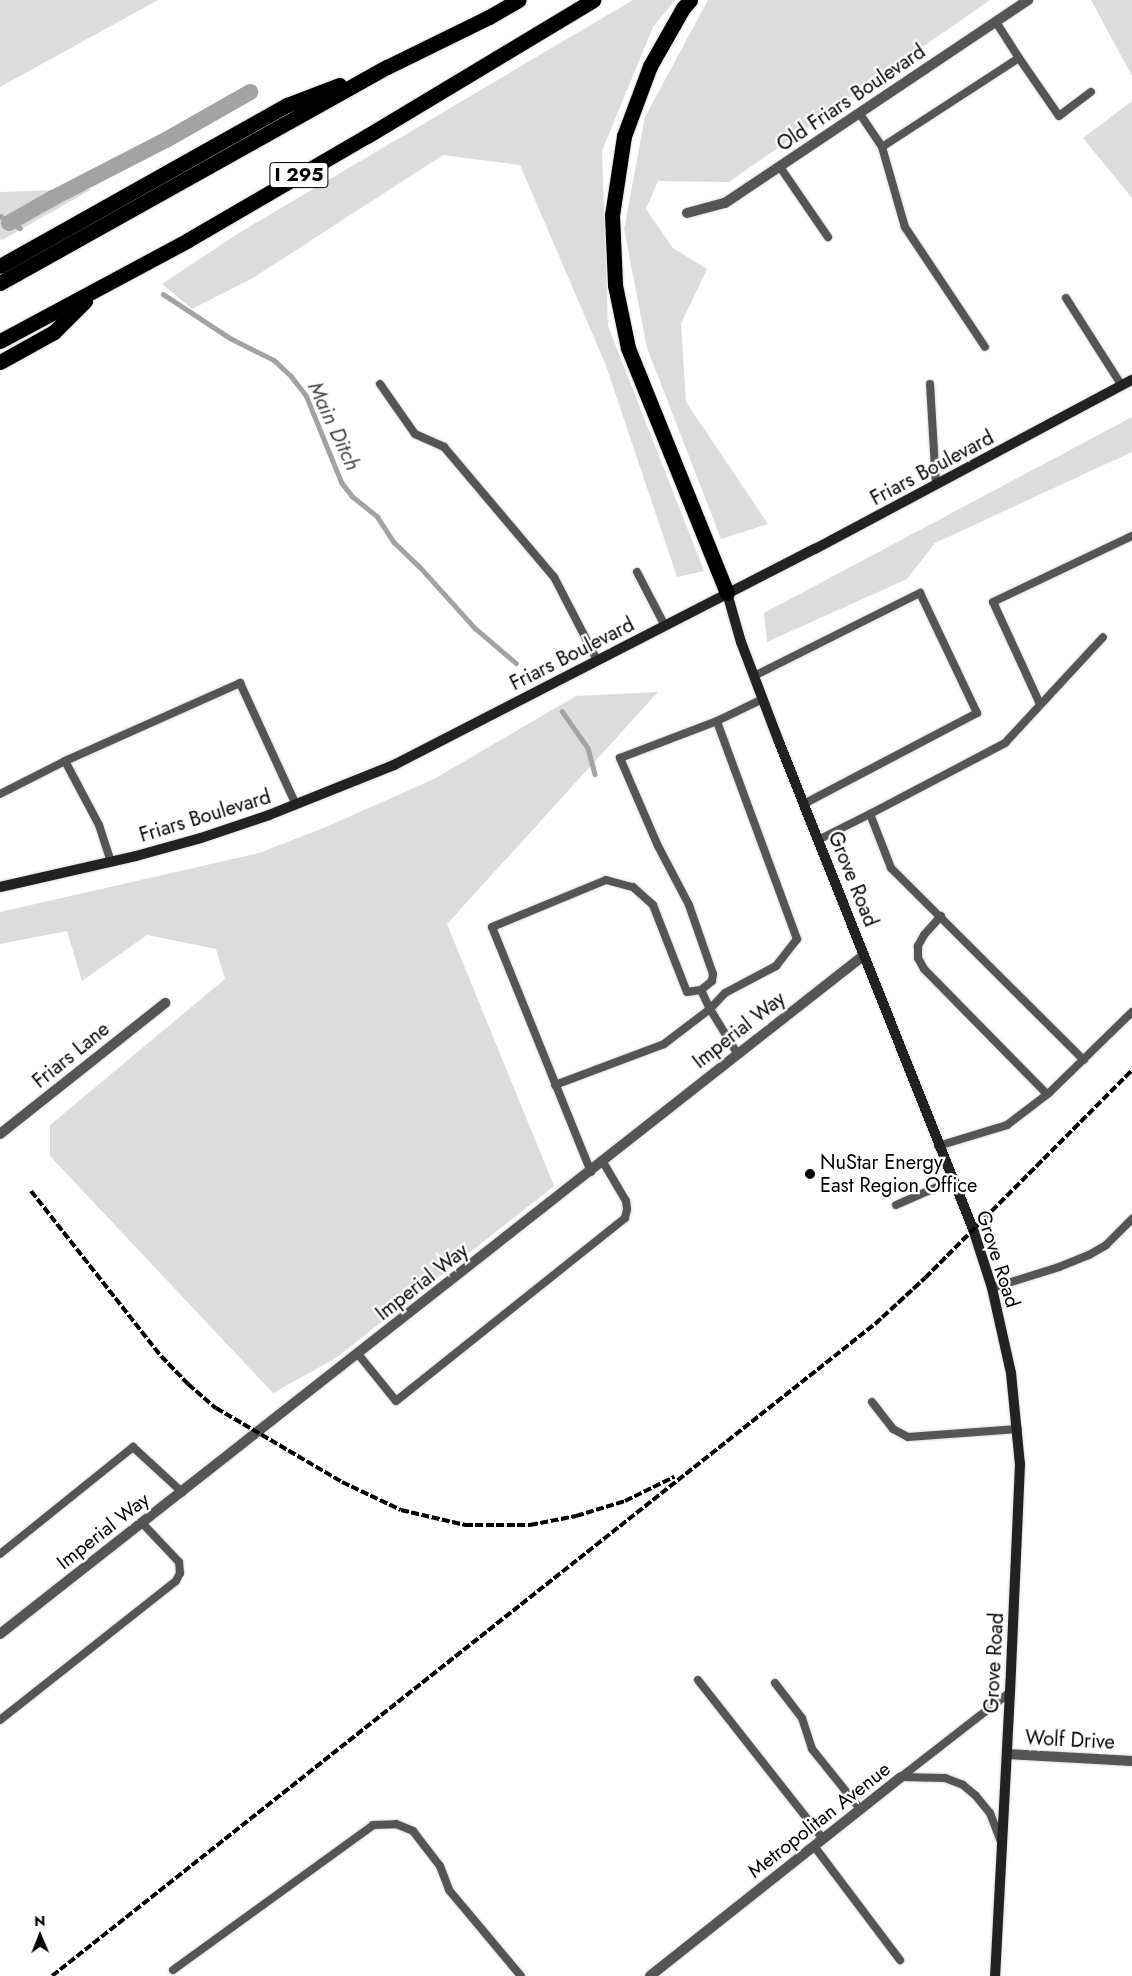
<!DOCTYPE html>
<style>
body{margin:0}
#map{position:relative;width:1132px;height:1976px;overflow:hidden;background:#fff;font-family:Jost,sans-serif}
div>[style]{position:absolute}
.green>*{inset:0;background:#dcdcdc}
.stream>*{height:4.5px;margin:-2.25px;padding:0 2.25px;transform-origin:2.25px;border-radius:2.25px;background:#a3a3a3}
.canal>*{height:16px;margin:-8px;padding:0 8px;transform-origin:8px;border-radius:8px;background:#a3a3a3}
.roads{filter:drop-shadow(0 0 1px #dbdbdb) drop-shadow(0 0 1px #dbdbdb)}
.service>*{height:8px;margin:-4px;padding:0 4px;transform-origin:4px;border-radius:4px;background:#555}
.minor>*{height:10px;margin:-5px;padding:0 5px;transform-origin:5px;border-radius:5px;background:#555}
.secondary>*{height:10px;margin:-5px;padding:0 5px;transform-origin:5px;border-radius:5px;background:#222}
.motorway>*{height:15px;margin:-7.5px;padding:0 7.5px;transform-origin:7.5px;border-radius:7.5px;background:#000}
.rail>*{height:4px;margin-top:-2px;transform-origin:0;background:repeating-linear-gradient(90deg,#000 0 8px,transparent 0 10.5px)}
.dots>*{width:14px;height:14px;translate:-50% -50%;box-sizing:border-box;border:2px solid #fff;border-radius:50%}
span{translate:-50% -50%;white-space:nowrap;text-align:center;line-height:1.15;-webkit-text-stroke:4.5px #fff;paint-order:stroke}
.shield-label span{padding:1px 4px;background:#fff;border:1px solid;border-radius:4px;-webkit-text-stroke-width:0}
.shield-label{font-size:19px;color:#000;font-weight:700}
.street-label{font-size:20px;color:#000}
.poi-label{font-size:20px;color:#000}
.left{translate:0 -50%;text-align:left}
.water-label{font-size:21px;color:#444;font-style:italic}
.north{position:absolute;left:15px;top:1911px;width:50px;height:50px;-webkit-text-stroke:4px #fff;paint-order:stroke;rotate:359deg;font-size:14px;font-weight:700;line-height:20px;text-align:center;color:#000}
.north::after{content:'';display:block;margin:auto;width:18px;height:22px;background:#000;clip-path:polygon(50% 0,100% 100%,50% 72%,0 100%)}
</style>
<div id="map">
<div class="green">
<div style="clip-path:polygon(0 0,158px 0,0 87px)"></div>
<div style="clip-path:polygon(633px 0,675px 0,653px 27px,602px 151px,608px 326px,704px 571px,677px 577px,605px 363px,520px 165px,443px 155px,253px 278px,192px 309px,162px 284px,242px 231px)"></div>
<div style="clip-path:polygon(708px 0,990px 0,729px 182px,658px 181px,646px 209px,673px 248px,707px 269px,681px 324px,686px 402px,768px 524px,721px 539px,647px 348px,624px 229px,645px 117px)"></div>
<div style="clip-path:polygon(1091px 0,1132px 0,1132px 76px)"></div>
<div style="clip-path:polygon(1132px 101px,1132px 198px,1083px 138px)"></div>
<div style="clip-path:polygon(92px 189px,2px 240px,0 239px,0 192px)"></div>
<div style="clip-path:polygon(1132px 417px,1132px 452px,935px 543px,907px 579px,767px 642px,764px 613px)"></div>
<div style="clip-path:polygon(658px 692px,447px 924px,554px 1186px,336px 1358px,273px 1393px,50px 1156px,50px 1125px,225px 979px,216px 949px,147px 935px,82px 981px,67px 931px,0 944px,0 912px,259px 853px,326px 827px,434px 779px,576px 696px)"></div>
</div>
<div class="stream">
<div style="left:0;top:216px;width:23px;rotate:31deg"></div>
<div style="left:163px;top:294px;width:80px;rotate:33.3deg"></div>
<div style="left:230px;top:338px;width:49px;rotate:26.6deg"></div>
<div style="left:274px;top:360px;width:23px;rotate:43deg"></div>
<div style="left:291px;top:376px;width:24px;rotate:52deg"></div>
<div style="left:306px;top:395px;width:95px;rotate:67.8deg"></div>
<div style="left:342px;top:483px;width:16px;rotate:52deg"></div>
<div style="left:352px;top:496px;width:32px;rotate:39deg"></div>
<div style="left:377px;top:516px;width:31px;rotate:57deg"></div>
<div style="left:394px;top:542px;width:35px;rotate:44deg"></div>
<div style="left:419px;top:566px;width:84px;rotate:47.9deg"></div>
<div style="left:475px;top:628px;width:54px;rotate:40.5deg"></div>
<div style="left:562px;top:711px;width:45px;rotate:54.9deg"></div>
<div style="left:588px;top:748px;width:27px;rotate:75deg"></div>
</div>
<div class="canal">
<div style="left:9px;top:223px;width:51px;rotate:-29.6deg"></div>
<div style="left:53px;top:198px;width:127px;rotate:-27.2deg"></div>
<div style="left:166px;top:140px;width:97px;rotate:-29.7deg"></div>
</div>
<div class="roads">
<div class="service">
<div style="left:1019px;top:58px;width:70px;rotate:55.4deg"></div>
<div style="left:1059px;top:116px;width:40px;rotate:-37deg"></div>
<div style="left:860px;top:114px;width:40px;rotate:56deg"></div>
<div style="left:882px;top:147px;width:83px;rotate:74deg"></div>
<div style="left:905px;top:227px;width:144px;rotate:56.3deg"></div>
<div style="left:882px;top:147px;width:163px;rotate:-33deg"></div>
<div style="left:1019px;top:58px;width:43px;rotate:-122.6deg"></div>
<div style="left:780px;top:167px;width:85px;rotate:55.6deg"></div>
<div style="left:1066px;top:298px;width:104px;rotate:57.5deg"></div>
<div style="left:380px;top:384px;width:61px;rotate:55deg"></div>
<div style="left:415px;top:434px;width:32px;rotate:24deg"></div>
<div style="left:444px;top:447px;width:170px;rotate:49.8deg"></div>
<div style="left:554px;top:577px;width:93px;rotate:62.6deg"></div>
<div style="left:930px;top:384px;width:101px;rotate:86.6deg"></div>
<div style="left:637px;top:572px;width:61px;rotate:62.6deg"></div>
<div style="left:754px;top:676px;width:186px;rotate:-26.6deg"></div>
<div style="left:920px;top:593px;width:133px;rotate:64.6deg"></div>
<div style="left:977px;top:713px;width:195px;rotate:152.3deg"></div>
<div style="left:1040px;top:704px;width:112px;rotate:-114.7deg"></div>
<div style="left:993px;top:602px;width:154px;rotate:-25.4deg"></div>
<div style="left:65px;top:761px;width:192px;rotate:-24deg"></div>
<div style="left:240px;top:683px;width:134px;rotate:65.3deg"></div>
<div style="left:0;top:794px;width:73px;rotate:-26.9deg"></div>
<div style="left:65px;top:761px;width:72px;rotate:62deg"></div>
<div style="left:99px;top:825px;width:38px;rotate:72deg"></div>
<div style="left:870px;top:814px;width:153px;rotate:-27.7deg"></div>
<div style="left:1005px;top:743px;width:144px;rotate:-47.2deg"></div>
<div style="left:818px;top:840px;width:58px;rotate:-26.6deg"></div>
<div style="left:870px;top:814px;width:58px;rotate:68.7deg"></div>
<div style="left:891px;top:868px;width:272px;rotate:44.9deg"></div>
<div style="left:941px;top:916px;width:25px;rotate:132deg"></div>
<div style="left:924px;top:935px;width:13px;rotate:119deg"></div>
<div style="left:918px;top:946px;width:12px;rotate:90deg"></div>
<div style="left:918px;top:958px;width:13px;rotate:61deg"></div>
<div style="left:924px;top:969px;width:175px;rotate:45.5deg"></div>
<div style="left:701px;top:990px;width:21px;rotate:65deg"></div>
<div style="left:710px;top:1009px;width:52px;rotate:58.5deg"></div>
<div style="left:555px;top:1085px;width:116px;rotate:-20.6deg"></div>
<div style="left:664px;top:1044px;width:58px;rotate:-37.3deg"></div>
<div style="left:710px;top:1009px;width:22px;rotate:-47deg"></div>
<div style="left:725px;top:993px;width:58px;rotate:-27.9deg"></div>
<div style="left:776px;top:966px;width:34px;rotate:-52deg"></div>
<div style="left:797px;top:939px;width:232px;rotate:-110.2deg"></div>
<div style="left:938px;top:1146px;width:72px;rotate:-16.9deg"></div>
<div style="left:1007px;top:1125px;width:53px;rotate:-37.3deg"></div>
<div style="left:1049px;top:1093px;width:116px;rotate:-44.3deg"></div>
<div style="left:591px;top:1172px;width:264px;rotate:-112deg"></div>
<div style="left:492px;top:927px;width:123px;rotate:-22.4deg"></div>
<div style="left:606px;top:880px;width:28px;rotate:15deg"></div>
<div style="left:633px;top:887px;width:27px;rotate:42deg"></div>
<div style="left:653px;top:905px;width:93px;rotate:68.7deg"></div>
<div style="left:687px;top:992px;width:14px;rotate:-8deg"></div>
<div style="left:701px;top:990px;width:14px;rotate:-39deg"></div>
<div style="left:712px;top:981px;width:7px;rotate:-82deg"></div>
<div style="left:713px;top:974px;width:73px;rotate:-109.2deg"></div>
<div style="left:689px;top:905px;width:67px;rotate:-117.7deg"></div>
<div style="left:658px;top:846px;width:96px;rotate:-113.4deg"></div>
<div style="left:620px;top:758px;width:104px;rotate:-20.9deg"></div>
<div style="left:717px;top:721px;width:51px;rotate:-25.6deg"></div>
<div style="left:896px;top:1205px;width:62px;rotate:-23.7deg"></div>
<div style="left:992px;top:1288px;width:70px;rotate:-17.4deg"></div>
<div style="left:1059px;top:1267px;width:32px;rotate:-22deg"></div>
<div style="left:1089px;top:1255px;width:20px;rotate:-30deg"></div>
<div style="left:1106px;top:1245px;width:37px;rotate:-45deg"></div>
<div style="left:358px;top:1354px;width:60px;rotate:51deg"></div>
<div style="left:396px;top:1401px;width:293px;rotate:-38.6deg"></div>
<div style="left:625px;top:1218px;width:9px;rotate:-77deg"></div>
<div style="left:627px;top:1209px;width:8px;rotate:-97deg"></div>
<div style="left:626px;top:1201px;width:45px;rotate:-120.5deg"></div>
<div style="left:872px;top:1402px;width:34px;rotate:52deg"></div>
<div style="left:893px;top:1429px;width:17px;rotate:28deg"></div>
<div style="left:908px;top:1437px;width:110px;rotate:-4.2deg"></div>
<div style="left:0;top:1554px;width:171px;rotate:-38.8deg"></div>
<div style="left:133px;top:1447px;width:67px;rotate:42.6deg"></div>
<div style="left:698px;top:1680px;width:202px;rotate:51.8deg"></div>
<div style="left:775px;top:1683px;width:44px;rotate:52.4deg"></div>
<div style="left:802px;top:1718px;width:33px;rotate:72deg"></div>
<div style="left:812px;top:1749px;width:77px;rotate:51.3deg"></div>
<div style="left:0;top:1720px;width:224px;rotate:-38.3deg"></div>
<div style="left:176px;top:1581px;width:9px;rotate:-63deg"></div>
<div style="left:180px;top:1573px;width:11px;rotate:-95deg"></div>
<div style="left:179px;top:1562px;width:54px;rotate:-133.5deg"></div>
<div style="left:901px;top:1777px;width:138px;rotate:-37.9deg"></div>
<div style="left:901px;top:1777px;width:44px;rotate:1.3deg"></div>
<div style="left:945px;top:1778px;width:19px;rotate:21deg"></div>
<div style="left:963px;top:1785px;width:17px;rotate:40deg"></div>
<div style="left:976px;top:1796px;width:22px;rotate:51deg"></div>
<div style="left:990px;top:1813px;width:30px;rotate:69deg"></div>
<div style="left:814px;top:1846px;width:143px;rotate:53deg"></div>
<div style="left:173px;top:1970px;width:247px;rotate:-35.9deg"></div>
<div style="left:373px;top:1825px;width:23px;rotate:-2deg"></div>
<div style="left:396px;top:1824px;width:18px;rotate:22deg"></div>
<div style="left:413px;top:1831px;width:44px;rotate:52.4deg"></div>
<div style="left:440px;top:1866px;width:26px;rotate:69deg"></div>
<div style="left:449px;top:1890px;width:112px;rotate:50.1deg"></div>
</div>
<div class="minor">
<div style="left:687px;top:213px;width:39px;rotate:-15deg"></div>
<div style="left:725px;top:203px;width:365px;rotate:-33.8deg"></div>
<div style="left:0;top:1134px;width:211px;rotate:-38.4deg"></div>
<div style="left:0;top:1634px;width:1099px;rotate:-38.16deg"></div>
<div style="left:1007px;top:1754px;width:125px;rotate:3.2deg"></div>
<div style="left:650px;top:1976px;width:320px;rotate:-38.4deg"></div>
</div>
<div class="secondary">
<div style="left:727px;top:593px;width:51px;rotate:74.1deg"></div>
<div style="left:741px;top:642px;width:107px;rotate:69.2deg"></div>
<div style="left:779px;top:742px;width:524px;rotate:68.28deg"></div>
<div style="left:973px;top:1229px;width:62px;rotate:72.1deg"></div>
<div style="left:992px;top:1288px;width:87px;rotate:77.4deg"></div>
<div style="left:1011px;top:1373px;width:91px;rotate:84.4deg"></div>
<div style="left:1020px;top:1464px;width:228px;rotate:92.5deg"></div>
<div style="left:1010px;top:1692px;width:284px;rotate:93deg"></div>
<div style="left:0;top:887px;width:139px;rotate:-12.8deg"></div>
<div style="left:136px;top:856px;width:67px;rotate:-15.5deg"></div>
<div style="left:201px;top:838px;width:72px;rotate:-18.7deg"></div>
<div style="left:269px;top:815px;width:135px;rotate:-21.8deg"></div>
<div style="left:394px;top:765px;width:473px;rotate:-27.2deg"></div>
<div style="left:815px;top:549px;width:359px;rotate:-28.1deg"></div>
</div>
<div class="motorway">
<div style="left:690px;top:0;width:11px;rotate:131deg"></div>
<div style="left:683px;top:8px;width:67px;rotate:119.6deg"></div>
<div style="left:650px;top:66px;width:75px;rotate:110.4deg"></div>
<div style="left:624px;top:136px;width:80px;rotate:98.6deg"></div>
<div style="left:612px;top:215px;width:70px;rotate:87.5deg"></div>
<div style="left:615px;top:285px;width:64px;rotate:78.3deg"></div>
<div style="left:628px;top:348px;width:264px;rotate:68deg"></div>
<div style="left:0;top:266px;width:329px;rotate:-29.3deg"></div>
<div style="left:287px;top:105px;width:56px;rotate:-21deg"></div>
<div style="left:0;top:283px;width:443px;rotate:-29.2deg"></div>
<div style="left:387px;top:67px;width:114px;rotate:-26.1deg"></div>
<div style="left:489px;top:17px;width:34px;rotate:-30deg"></div>
<div style="left:0;top:341px;width:213px;rotate:-28.2deg"></div>
<div style="left:188px;top:240px;width:207px;rotate:-30.2deg"></div>
<div style="left:367px;top:136px;width:264px;rotate:-31deg"></div>
<div style="left:0;top:362px;width:62px;rotate:-29.1deg"></div>
<div style="left:54px;top:332px;width:44px;rotate:-45deg"></div>
</div>
</div>
<div class="rail">
<div style="left:31px;top:1191px;width:210px;rotate:51.8deg"></div>
<div style="left:161px;top:1356px;width:39px;rotate:46deg"></div>
<div style="left:188px;top:1384px;width:37px;rotate:41deg"></div>
<div style="left:216px;top:1408px;width:146px;rotate:30.4deg"></div>
<div style="left:342px;top:1482px;width:65px;rotate:25.4deg"></div>
<div style="left:401px;top:1510px;width:66px;rotate:13.2deg"></div>
<div style="left:465px;top:1525px;width:65px"></div>
<div style="left:530px;top:1525px;width:47px;rotate:-11.1deg"></div>
<div style="left:576px;top:1516px;width:51px;rotate:-17deg"></div>
<div style="left:625px;top:1501px;width:55px;rotate:-26.1deg"></div>
<div style="left:52px;top:1976px;width:1050px;rotate:-38.39deg"></div>
<div style="left:875px;top:1324px;width:68px;rotate:-42.6deg"></div>
<div style="left:925px;top:1278px;width:293px;rotate:-45.1deg"></div>
</div>
<div class="dots">
<div style="left:810px;top:1174px;background:#000"></div>
</div>
<div class="shield-label">
<span style="left:299px;top:175px">I 295</span>
</div>
<div class="street-label">
<span style="left:851px;top:98px;rotate:-34deg">Old Friars Boulevard</span>
<span style="left:932px;top:468px;rotate:-28deg">Friars Boulevard</span>
<span style="left:572px;top:654px;rotate:-27deg">Friars Boulevard</span>
<span style="left:205px;top:816px;rotate:-17deg">Friars Boulevard</span>
<span style="left:853px;top:879px;rotate:68deg">Grove Road</span>
<span style="left:739px;top:1030px;rotate:-38deg">Imperial Way</span>
<span style="left:71px;top:1055px;rotate:-39deg">Friars Lane</span>
<span style="left:998px;top:1259px;rotate:72deg">Grove Road</span>
<span style="left:422px;top:1282px;rotate:-38deg">Imperial Way</span>
<span style="left:103px;top:1531px;rotate:-38deg">Imperial Way</span>
<span style="left:994px;top:1663px;rotate:-87deg">Grove Road</span>
<span style="left:1070px;top:1740px;rotate:3deg">Wolf Drive</span>
<span style="left:819px;top:1820px;rotate:-38deg">Metropolitan Avenue</span>
</div>
<div class="poi-label">
<span class="left" style="left:820px;top:1174px">NuStar Energy<br>East Region Office</span>
</div>
<div class="water-label">
<span style="left:334px;top:426px;rotate:65deg">Main Ditch</span>
</div>
<div class="north">N</div>
</div>
